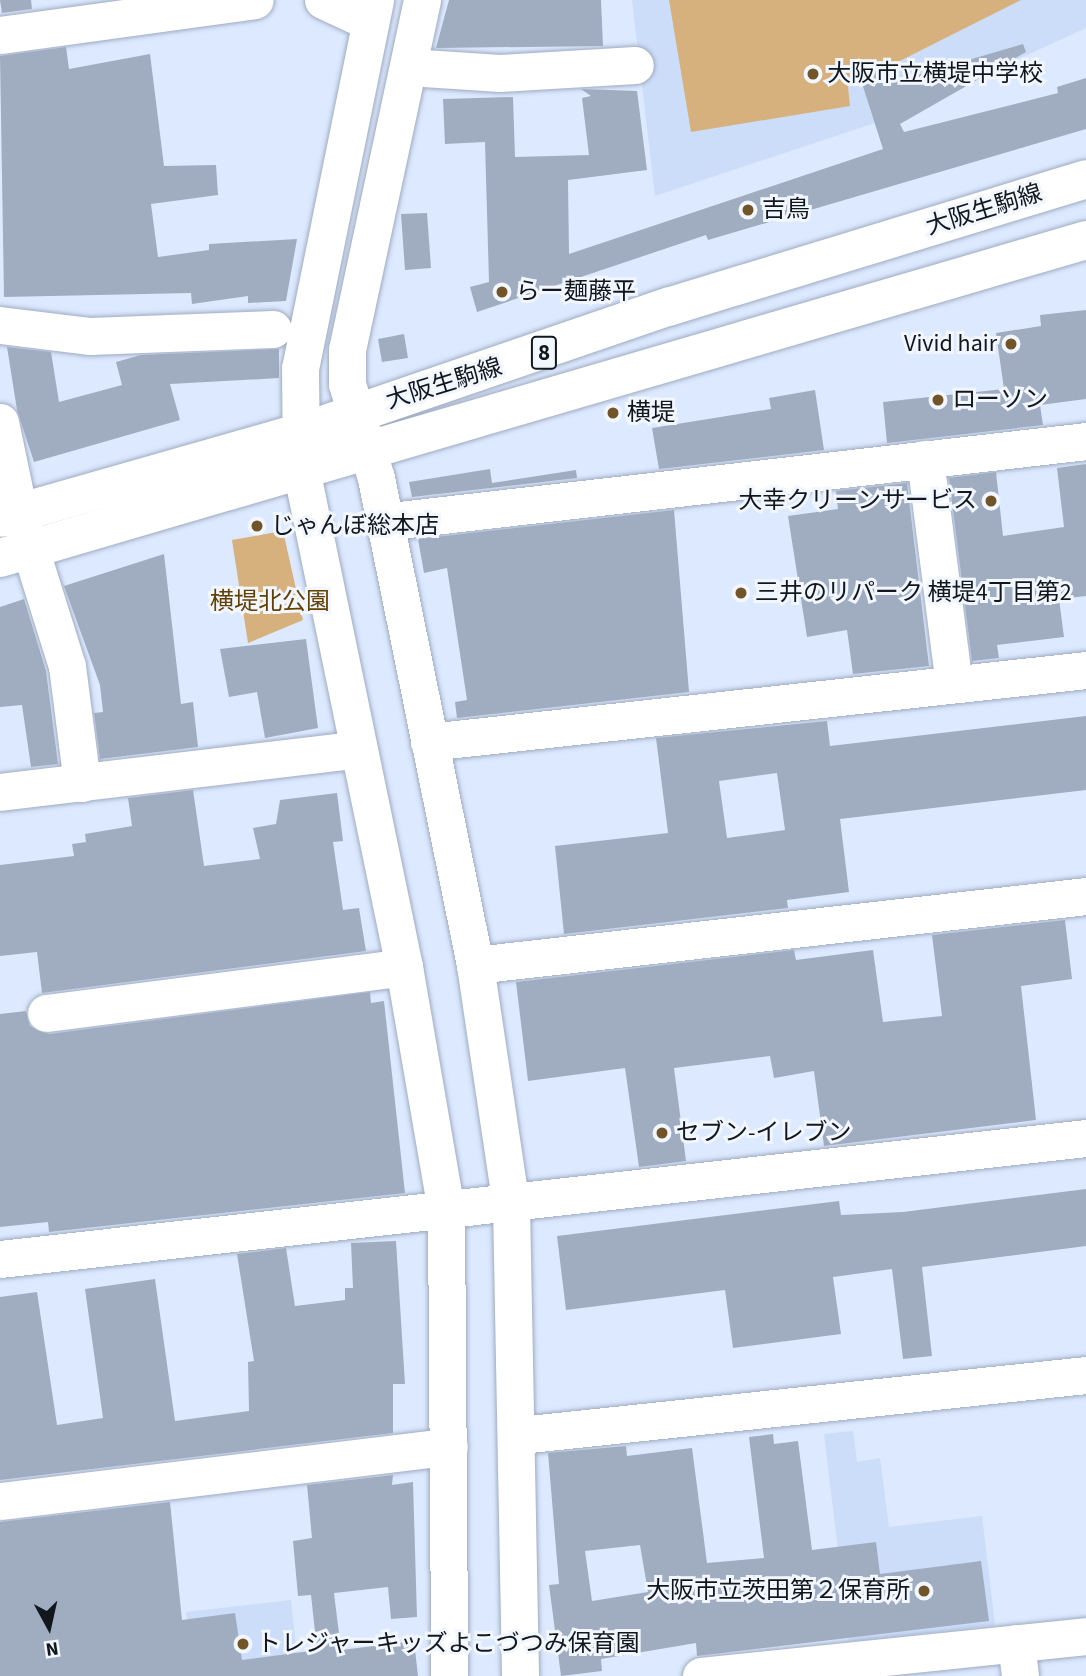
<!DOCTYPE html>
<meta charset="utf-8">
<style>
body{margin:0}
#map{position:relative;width:1086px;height:1676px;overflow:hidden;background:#dce9ff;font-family:"Source Sans 3","Noto Sans JP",sans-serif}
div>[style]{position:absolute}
.built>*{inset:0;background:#ccddf9}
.green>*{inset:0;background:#d6b07d}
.building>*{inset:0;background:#a0adc1}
.roads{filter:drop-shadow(0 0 2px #9fabc0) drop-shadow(0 0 2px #9fabc0)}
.minor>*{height:37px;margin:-18.5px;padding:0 18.5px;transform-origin:18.5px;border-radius:18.5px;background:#fff}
.major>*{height:38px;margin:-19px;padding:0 19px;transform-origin:19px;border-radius:19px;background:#fff}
.dots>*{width:19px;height:19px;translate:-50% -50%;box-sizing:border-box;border:4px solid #f1f6ff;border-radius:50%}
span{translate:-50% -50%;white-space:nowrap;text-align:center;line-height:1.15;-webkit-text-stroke:6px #f1f6ff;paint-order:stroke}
.shield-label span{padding:2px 5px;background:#f1f6ff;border:2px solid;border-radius:5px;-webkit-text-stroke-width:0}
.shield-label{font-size:23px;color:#12161d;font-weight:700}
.poi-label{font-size:24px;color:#12161d}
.left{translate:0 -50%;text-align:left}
.right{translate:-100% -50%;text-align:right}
.street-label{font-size:24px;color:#12161d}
.park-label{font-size:24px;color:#634103}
.north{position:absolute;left:14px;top:1592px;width:70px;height:70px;-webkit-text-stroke:5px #f1f6ff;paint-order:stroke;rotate:172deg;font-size:19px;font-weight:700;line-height:28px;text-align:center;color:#12161d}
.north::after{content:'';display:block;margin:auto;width:24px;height:32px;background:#12161d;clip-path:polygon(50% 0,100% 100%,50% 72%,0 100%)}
</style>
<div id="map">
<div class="built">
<div style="clip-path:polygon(632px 0,1086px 0,1086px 28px,887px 119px,655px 196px)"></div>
<div style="clip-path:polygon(853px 1431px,857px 1462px,880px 1458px,889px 1527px,982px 1516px,995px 1625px,849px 1642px,824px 1434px)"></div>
<div style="clip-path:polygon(291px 1600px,299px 1676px,193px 1676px,186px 1612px)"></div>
</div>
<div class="green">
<div style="clip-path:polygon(669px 0,1021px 0,848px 87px,850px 106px,691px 132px)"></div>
<div style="clip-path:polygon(283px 531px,303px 620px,248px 643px,232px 540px)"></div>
</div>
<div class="building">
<div style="clip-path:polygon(0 0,31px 0,32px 9px,2px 13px)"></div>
<div style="clip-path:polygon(449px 0,601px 0,603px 46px,436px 48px)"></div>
<div style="clip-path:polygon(1023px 44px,1026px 52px,900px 124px,904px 132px,1058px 93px,1057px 87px,1086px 78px,1086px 129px,708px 240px,706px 235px,477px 312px,470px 287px,489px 282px,485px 142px,445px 144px,443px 99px,513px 97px,515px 157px,589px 155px,582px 98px,591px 96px,581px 89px,637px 91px,647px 170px,568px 180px,569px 254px,883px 149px,859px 74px,876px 67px,883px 85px)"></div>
<div style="clip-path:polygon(66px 47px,69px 69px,150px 54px,164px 166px,216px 165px,218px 195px,151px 204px,158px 257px,209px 250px,209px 244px,297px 239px,286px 301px,248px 303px,248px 296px,192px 304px,191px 293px,4px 297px,0 56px)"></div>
<div style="clip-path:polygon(427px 213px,431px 268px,405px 270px,401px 214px)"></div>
<div style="clip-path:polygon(1086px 310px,1086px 399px,1040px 405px,1043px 425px,887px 443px,883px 402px,1004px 389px,996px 333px,1041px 326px,1040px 315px)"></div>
<div style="clip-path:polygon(404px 334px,408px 358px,382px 362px,378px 339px)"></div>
<div style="clip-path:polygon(7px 347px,51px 352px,59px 402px,122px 385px,116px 362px,141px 355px,279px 349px,279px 378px,170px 384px,180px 420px,34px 462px,17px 410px)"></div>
<div style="clip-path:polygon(815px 390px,824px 450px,659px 469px,652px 428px,771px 409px,769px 398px)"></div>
<div style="clip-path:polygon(1086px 464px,1086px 596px,1059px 599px,1064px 637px,997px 645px,999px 658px,972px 661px,949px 478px,996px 472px,1003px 536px,1064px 527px,1057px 468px)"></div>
<div style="clip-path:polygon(490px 469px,492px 483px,576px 470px,577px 478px,412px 497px,409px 482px)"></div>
<div style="clip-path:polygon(907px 483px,929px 666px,853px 674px,847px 630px,807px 637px,788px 516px,838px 509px,836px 491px)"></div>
<div style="clip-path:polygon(674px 510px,689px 692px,457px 718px,455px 702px,467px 700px,447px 568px,424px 573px,418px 539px)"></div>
<div style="clip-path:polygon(164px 554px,181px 704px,193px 702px,198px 747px,100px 759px,94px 713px,103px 712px,100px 685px,64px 586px)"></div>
<div style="clip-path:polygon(24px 599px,46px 671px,58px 764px,31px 767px,22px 705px,0 707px,0 607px)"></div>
<div style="clip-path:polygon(306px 639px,318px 728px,265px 738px,257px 692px,229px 697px,220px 649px)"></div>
<div style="clip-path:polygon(evenodd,1086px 716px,1086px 790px,840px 819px,849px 892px,787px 900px,788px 908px,564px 934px,555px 846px,668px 833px,656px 738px,827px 721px,830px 746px,1086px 716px,777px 773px,785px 830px,727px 838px,719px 781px,777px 773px)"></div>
<div style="clip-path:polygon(193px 790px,204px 866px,260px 859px,253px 828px,276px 824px,280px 800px,337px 793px,343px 841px,333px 842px,343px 910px,359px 908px,366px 951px,42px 993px,37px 952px,0 956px,0 865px,74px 856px,72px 844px,86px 842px,85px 834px,132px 826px,128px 798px)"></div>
<div style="clip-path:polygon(1065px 920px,1072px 979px,1021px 986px,1036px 1120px,824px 1146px,814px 1071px,774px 1078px,770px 1056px,674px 1068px,686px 1161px,639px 1167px,625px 1068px,528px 1081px,516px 982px,794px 950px,796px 960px,873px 950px,883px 1022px,942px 1016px,932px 935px)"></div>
<div style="clip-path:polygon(370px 992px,371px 1003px,384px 1001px,405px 1193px,49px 1232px,48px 1222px,0 1227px,0 1014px,26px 1011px,30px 1026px,49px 1034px)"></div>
<div style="clip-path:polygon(1086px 1189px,1086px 1246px,922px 1267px,932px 1356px,903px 1359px,892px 1269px,833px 1277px,841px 1334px,733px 1348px,725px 1290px,566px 1310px,557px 1236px,839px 1201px,841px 1215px,903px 1212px)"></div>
<div style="clip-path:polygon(396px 1241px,405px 1384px,393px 1384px,393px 1433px,0 1480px,0 1297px,37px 1292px,57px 1425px,103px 1418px,85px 1289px,155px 1279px,175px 1421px,249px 1411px,248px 1362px,254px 1361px,237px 1254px,286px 1248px,295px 1306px,345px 1300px,345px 1288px,353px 1288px,351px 1243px)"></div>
<div style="clip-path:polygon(evenodd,773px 1434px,774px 1444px,798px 1441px,812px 1550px,876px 1542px,880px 1574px,981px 1561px,989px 1621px,697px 1656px,696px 1643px,601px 1659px,602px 1671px,561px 1676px,549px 1585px,559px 1584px,548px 1453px,626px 1446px,627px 1456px,692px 1448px,707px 1563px,764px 1558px,749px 1437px,773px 1434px,640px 1545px,648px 1592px,592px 1601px,585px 1551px,640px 1545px)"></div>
<div style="clip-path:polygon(393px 1475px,392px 1485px,413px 1482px,417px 1617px,391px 1619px,388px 1587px,334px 1593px,341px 1650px,414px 1641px,418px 1676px,0 1676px,0 1522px,170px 1502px,182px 1620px,235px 1613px,242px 1660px,317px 1650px,311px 1595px,298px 1596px,293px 1541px,312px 1538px,307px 1485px)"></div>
</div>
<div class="roads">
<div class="minor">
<div style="left:323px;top:0;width:52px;rotate:25.1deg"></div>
<div style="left:375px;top:0;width:376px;rotate:101.5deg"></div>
<div style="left:300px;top:368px;width:101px;rotate:89.4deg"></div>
<div style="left:301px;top:469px;width:509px;rotate:78.31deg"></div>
<div style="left:404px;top:967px;width:248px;rotate:80.2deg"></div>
<div style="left:446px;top:1211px;width:465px;rotate:89.6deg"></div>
<div style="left:422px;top:0;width:357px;rotate:102.1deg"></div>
<div style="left:347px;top:349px;width:35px;rotate:90deg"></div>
<div style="left:347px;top:384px;width:98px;rotate:72.9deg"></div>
<div style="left:376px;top:478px;width:497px;rotate:78.5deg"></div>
<div style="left:475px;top:965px;width:243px;rotate:81.5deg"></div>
<div style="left:511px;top:1205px;width:471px;rotate:88.9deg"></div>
<div style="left:0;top:35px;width:257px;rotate:-7.8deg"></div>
<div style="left:408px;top:67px;width:92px;rotate:3.7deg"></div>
<div style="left:500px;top:73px;width:135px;rotate:-3.4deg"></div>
<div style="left:0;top:325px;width:91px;rotate:7deg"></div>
<div style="left:90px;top:336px;width:183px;rotate:-2.2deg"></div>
<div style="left:0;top:422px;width:93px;rotate:78.2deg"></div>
<div style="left:19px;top:513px;width:160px;rotate:72.6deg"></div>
<div style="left:67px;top:666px;width:118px;rotate:82.7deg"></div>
<div style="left:925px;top:459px;width:227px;rotate:82.7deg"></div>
<div style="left:382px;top:522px;width:709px;rotate:-6.56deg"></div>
<div style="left:429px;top:742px;width:661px;rotate:-6.25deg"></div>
<div style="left:0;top:792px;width:361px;rotate:-6.8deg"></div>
<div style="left:475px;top:965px;width:615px;rotate:-6.44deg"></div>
<div style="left:46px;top:1013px;width:361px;rotate:-7.3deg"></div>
<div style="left:0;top:1259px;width:1093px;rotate:-6.36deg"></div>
<div style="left:520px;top:1435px;width:569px;rotate:-6.05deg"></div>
<div style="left:0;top:1501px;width:452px;rotate:-6.9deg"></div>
<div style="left:1016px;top:1643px;width:33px;rotate:83deg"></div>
<div style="left:701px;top:1676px;width:387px;rotate:-5.9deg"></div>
</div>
<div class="major">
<div style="left:0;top:518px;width:314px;rotate:-15.9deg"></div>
<div style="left:302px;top:432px;width:387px;rotate:-18.9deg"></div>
<div style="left:668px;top:307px;width:437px;rotate:-17deg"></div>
<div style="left:0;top:558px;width:1132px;rotate:-16.32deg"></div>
</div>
</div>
<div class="dots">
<div style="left:813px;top:74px;background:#725429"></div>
<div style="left:748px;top:210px;background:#725429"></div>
<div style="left:502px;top:292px;background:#725429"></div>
<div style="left:1011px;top:344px;background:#725429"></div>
<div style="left:938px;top:400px;background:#725429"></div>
<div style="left:613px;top:413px;background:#725429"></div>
<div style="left:991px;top:501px;background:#725429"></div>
<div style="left:257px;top:526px;background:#725429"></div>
<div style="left:741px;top:593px;background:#725429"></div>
<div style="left:662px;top:1133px;background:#725429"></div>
<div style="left:924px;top:1591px;background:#725429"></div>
<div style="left:243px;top:1644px;background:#725429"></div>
</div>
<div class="shield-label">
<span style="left:544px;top:353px">8</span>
</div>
<div class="poi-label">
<span class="left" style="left:827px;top:74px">大阪市立横堤中学校</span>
<span class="left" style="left:762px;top:210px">吉鳥</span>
<span class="left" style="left:516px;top:292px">らー麺藤平</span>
<span class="right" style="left:997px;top:344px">Vivid hair</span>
<span class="left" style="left:952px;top:400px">ローソン</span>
<span class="left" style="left:627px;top:413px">横堤</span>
<span class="right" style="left:977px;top:501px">大幸クリーンサービス</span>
<span class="left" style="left:271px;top:526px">じゃんぼ総本店</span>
<span class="left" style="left:755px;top:593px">三井のリパーク 横堤4丁目第2</span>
<span class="left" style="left:676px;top:1133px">セブン-イレブン</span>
<span class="right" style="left:910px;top:1591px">大阪市立茨田第２保育所</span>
<span class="left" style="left:257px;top:1644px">トレジャーキッズよこづつみ保育園</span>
</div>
<div class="street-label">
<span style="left:984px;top:210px;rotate:-17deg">大阪生駒線</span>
<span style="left:444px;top:384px;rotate:-17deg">大阪生駒線</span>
</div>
<div class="park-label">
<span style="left:270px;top:602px">横堤北公園</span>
</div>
<div class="north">N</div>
</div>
